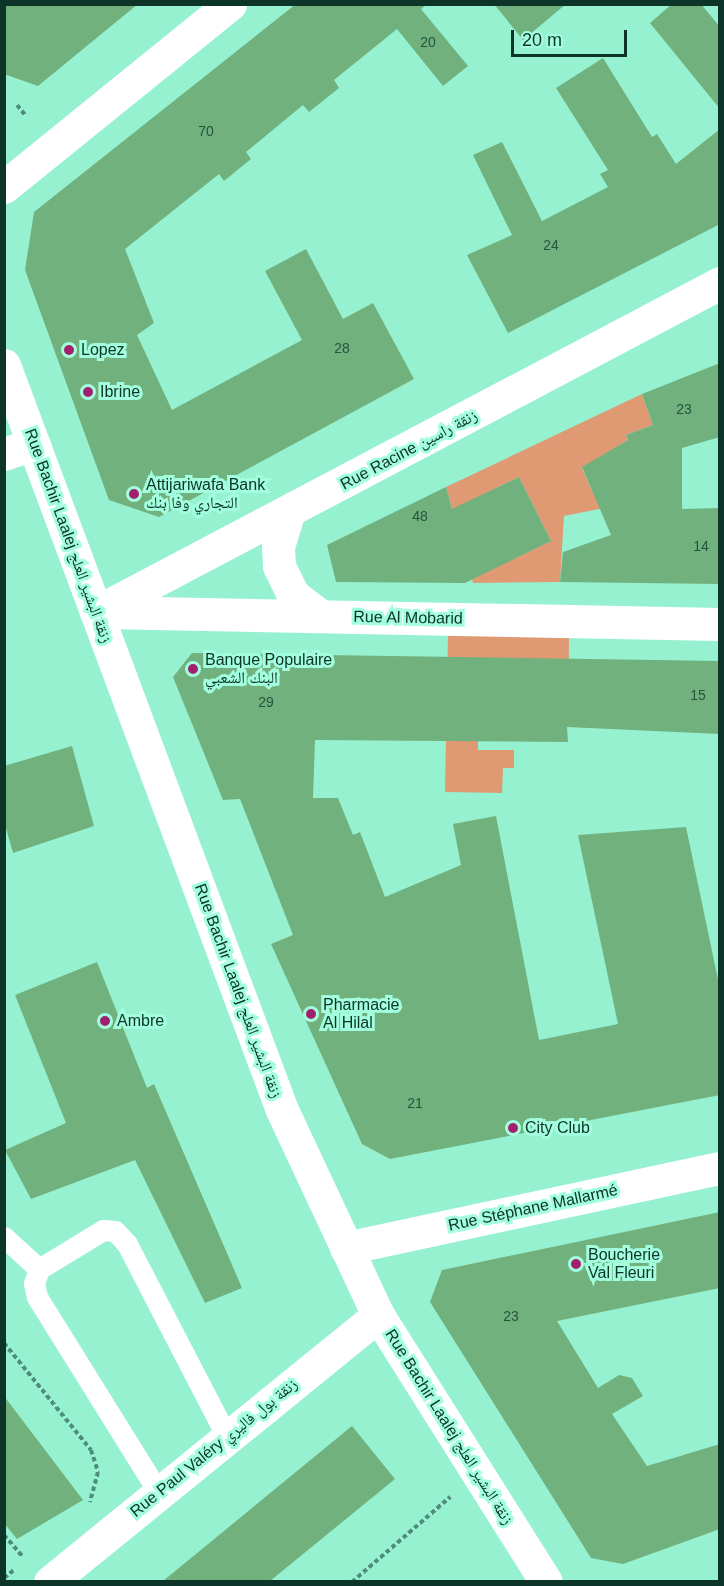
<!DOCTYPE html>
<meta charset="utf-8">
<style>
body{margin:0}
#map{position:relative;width:724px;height:1586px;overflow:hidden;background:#96f1d1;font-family:Arial,"Noto Naskh Arabic",sans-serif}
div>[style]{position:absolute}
.green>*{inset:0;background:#df9a73}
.building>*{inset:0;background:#71b17e}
.path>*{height:4px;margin-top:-2px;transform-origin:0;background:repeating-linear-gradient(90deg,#4e8e79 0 4.5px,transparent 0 7.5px)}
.lane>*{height:21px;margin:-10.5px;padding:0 10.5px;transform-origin:10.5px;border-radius:10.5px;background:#fff}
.street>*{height:33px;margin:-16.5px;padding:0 16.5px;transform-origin:16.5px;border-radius:16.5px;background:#fff}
.secondary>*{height:33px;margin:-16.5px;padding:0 16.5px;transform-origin:16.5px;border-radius:16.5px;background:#fff}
.dots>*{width:16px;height:16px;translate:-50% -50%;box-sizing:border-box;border:3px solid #a3fede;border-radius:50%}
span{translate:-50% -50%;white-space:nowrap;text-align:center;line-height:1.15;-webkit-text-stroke:6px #a3fede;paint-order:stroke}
.number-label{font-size:14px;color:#25533e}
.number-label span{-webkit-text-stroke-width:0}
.poi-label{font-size:16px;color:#0c3428}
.left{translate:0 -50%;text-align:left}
.street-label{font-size:16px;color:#0c3428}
.frame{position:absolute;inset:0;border:6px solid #0c3428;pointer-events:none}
.scale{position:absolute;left:511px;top:30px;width:116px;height:27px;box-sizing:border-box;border:3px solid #0c3428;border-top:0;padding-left:8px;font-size:18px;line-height:21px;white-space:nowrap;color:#0c3428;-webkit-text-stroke:4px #a3fede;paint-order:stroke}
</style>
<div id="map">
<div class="green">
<div style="clip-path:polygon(evenodd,642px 394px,653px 425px,626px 435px,628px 440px,582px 468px,593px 493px,610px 486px,680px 493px,564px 516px,560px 582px,473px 583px,446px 487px,642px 394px,519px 477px,551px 541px,514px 559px,496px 488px,519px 477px)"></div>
<div style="clip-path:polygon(448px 634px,569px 638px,568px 715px,479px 660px,478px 750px,514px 750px,514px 768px,503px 768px,502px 793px,445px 792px)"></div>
</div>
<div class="building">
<div style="clip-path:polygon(4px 4px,138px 4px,38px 86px,4px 74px)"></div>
<div style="clip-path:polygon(296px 4px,427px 4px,421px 9px,468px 66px,443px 86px,397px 29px,334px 80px,339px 88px,309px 112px,303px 105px,246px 152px,251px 159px,224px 181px,219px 174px,125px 249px,154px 323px,137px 335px,172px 410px,302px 340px,265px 271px,306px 249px,343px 319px,373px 303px,414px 379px,159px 517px,109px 500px,25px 270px,34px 212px)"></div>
<div style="clip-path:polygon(494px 4px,566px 4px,523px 40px)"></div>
<div style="clip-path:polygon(672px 4px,701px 4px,720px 27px,720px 109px,650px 23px)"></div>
<div style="clip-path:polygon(603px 58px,652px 137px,657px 134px,676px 164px,720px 129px,720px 224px,508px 333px,467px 255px,512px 235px,473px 155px,502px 142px,542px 221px,608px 187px,600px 174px,608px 170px,556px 88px)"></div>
<div style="clip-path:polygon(720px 363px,720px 437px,682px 448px,682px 509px,720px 508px,720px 584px,560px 582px,563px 552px,611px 535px,582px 467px,628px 440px,626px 435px,653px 425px,642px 394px)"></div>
<div style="clip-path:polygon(519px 477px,551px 541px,465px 583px,336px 582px,327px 545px,446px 487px,452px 509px)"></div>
<div style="clip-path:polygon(192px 653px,720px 661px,720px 734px,567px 727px,568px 742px,315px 740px,313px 798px,338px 798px,353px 835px,360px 832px,385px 897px,461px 865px,453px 824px,496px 816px,539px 1040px,618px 1024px,578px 835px,686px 827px,720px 989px,720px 1095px,390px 1159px,362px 1144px,271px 944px,293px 935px,240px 799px,223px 800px,173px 677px)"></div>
<div style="clip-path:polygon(72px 746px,94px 826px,13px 853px,4px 821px,4px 766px)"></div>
<div style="clip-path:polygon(97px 962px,147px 1088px,154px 1084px,242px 1288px,205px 1303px,135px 1160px,31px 1199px,5px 1150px,66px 1123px,15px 995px)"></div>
<div style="clip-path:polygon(720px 1212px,720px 1288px,557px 1321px,598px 1388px,619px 1375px,632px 1378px,643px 1396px,612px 1414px,647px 1466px,720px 1444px,720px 1529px,623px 1564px,591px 1558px,430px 1302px,442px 1270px)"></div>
<div style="clip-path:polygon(4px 1396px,83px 1500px,17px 1539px,4px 1523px)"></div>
<div style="clip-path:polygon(352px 1426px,395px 1479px,270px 1581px,163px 1581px)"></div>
</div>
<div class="path">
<div style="left:17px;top:105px;width:13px;rotate:51deg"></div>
<div style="left:4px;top:1343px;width:138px;rotate:50.9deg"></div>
<div style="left:91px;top:1450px;width:23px;rotate:72deg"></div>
<div style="left:98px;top:1472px;width:31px;rotate:105deg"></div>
<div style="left:4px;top:1535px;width:29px;rotate:49deg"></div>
<div style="left:4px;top:1578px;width:14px;rotate:-39deg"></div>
<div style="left:352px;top:1582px;width:130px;rotate:-40.9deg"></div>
</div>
<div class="lane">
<div style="left:4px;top:1237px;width:47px;rotate:42.4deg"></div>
<div style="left:159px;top:1493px;width:231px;rotate:-121.9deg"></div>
<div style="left:37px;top:1297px;width:14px;rotate:-102deg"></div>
<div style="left:34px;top:1283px;width:15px;rotate:-70deg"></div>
<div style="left:39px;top:1269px;width:75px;rotate:-31.4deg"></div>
<div style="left:103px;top:1230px;width:12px;rotate:5deg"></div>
<div style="left:115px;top:1231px;width:18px;rotate:47deg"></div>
<div style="left:127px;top:1244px;width:217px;rotate:62.6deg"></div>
</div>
<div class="street">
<div style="left:4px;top:187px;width:291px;rotate:-39deg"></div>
<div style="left:4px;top:454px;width:31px;rotate:-19deg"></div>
<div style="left:288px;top:514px;width:34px;rotate:107deg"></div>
<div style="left:278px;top:547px;width:19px;rotate:87deg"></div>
<div style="left:279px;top:566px;width:32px;rotate:64deg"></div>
<div style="left:293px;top:595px;width:35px;rotate:37deg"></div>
<div style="left:96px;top:612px;width:705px;rotate:-27.8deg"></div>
<div style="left:101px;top:612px;width:619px;rotate:1.11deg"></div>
<div style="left:346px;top:1248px;width:382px;rotate:-12.1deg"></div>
<div style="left:50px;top:1582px;width:423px;rotate:-39.1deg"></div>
</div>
<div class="secondary">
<div style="left:4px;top:365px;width:795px;rotate:69.54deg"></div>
<div style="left:282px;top:1110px;width:226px;rotate:64.9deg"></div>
<div style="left:378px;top:1315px;width:315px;rotate:57.8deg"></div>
</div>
<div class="dots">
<div style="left:69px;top:350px;background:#a3206e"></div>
<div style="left:88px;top:392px;background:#a3206e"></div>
<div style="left:134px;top:494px;background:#a3206e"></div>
<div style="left:193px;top:669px;background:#a3206e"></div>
<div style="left:311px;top:1014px;background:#a3206e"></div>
<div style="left:105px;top:1021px;background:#a3206e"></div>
<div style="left:513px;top:1128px;background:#a3206e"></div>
<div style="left:576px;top:1264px;background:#a3206e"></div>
</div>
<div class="number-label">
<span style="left:428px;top:42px">20</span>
<span style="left:206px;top:131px">70</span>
<span style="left:551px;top:245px">24</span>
<span style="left:342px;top:348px">28</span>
<span style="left:684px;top:409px">23</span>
<span style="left:420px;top:516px">48</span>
<span style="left:701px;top:546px">14</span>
<span style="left:698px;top:695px">15</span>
<span style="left:266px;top:702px">29</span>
<span style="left:415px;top:1103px">21</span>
<span style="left:511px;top:1316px">23</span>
</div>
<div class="poi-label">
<span class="left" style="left:81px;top:350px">Lopez</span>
<span class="left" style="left:100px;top:392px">Ibrine</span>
<span class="left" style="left:146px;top:494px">Attijariwafa Bank<br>التجاري وفا بنك</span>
<span class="left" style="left:205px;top:669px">Banque Populaire<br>البنك الشعبي</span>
<span class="left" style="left:323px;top:1014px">Pharmacie<br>Al Hilal</span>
<span class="left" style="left:117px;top:1021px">Ambre</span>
<span class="left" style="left:525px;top:1128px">City Club</span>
<span class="left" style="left:588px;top:1264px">Boucherie<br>Val Fleuri</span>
</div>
<div class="street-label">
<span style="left:409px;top:450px;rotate:-28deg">Rue Racine زنقة راسين</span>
<span style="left:68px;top:536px;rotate:70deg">Rue Bachir Laalej زنقة البشير العلج</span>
<span style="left:408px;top:618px;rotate:1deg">Rue Al Mobarid</span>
<span style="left:238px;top:991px;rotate:70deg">Rue Bachir Laalej زنقة البشير العلج</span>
<span style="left:533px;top:1208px;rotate:-12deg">Rue Stéphane Mallarmé</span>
<span style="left:449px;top:1427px;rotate:58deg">Rue Bachir Laalej زنقة البشير العلج</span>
<span style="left:214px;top:1448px;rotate:-39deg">Rue Paul Valéry زنقة بول فاليري</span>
</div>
<div class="frame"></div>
<div class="scale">20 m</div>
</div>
